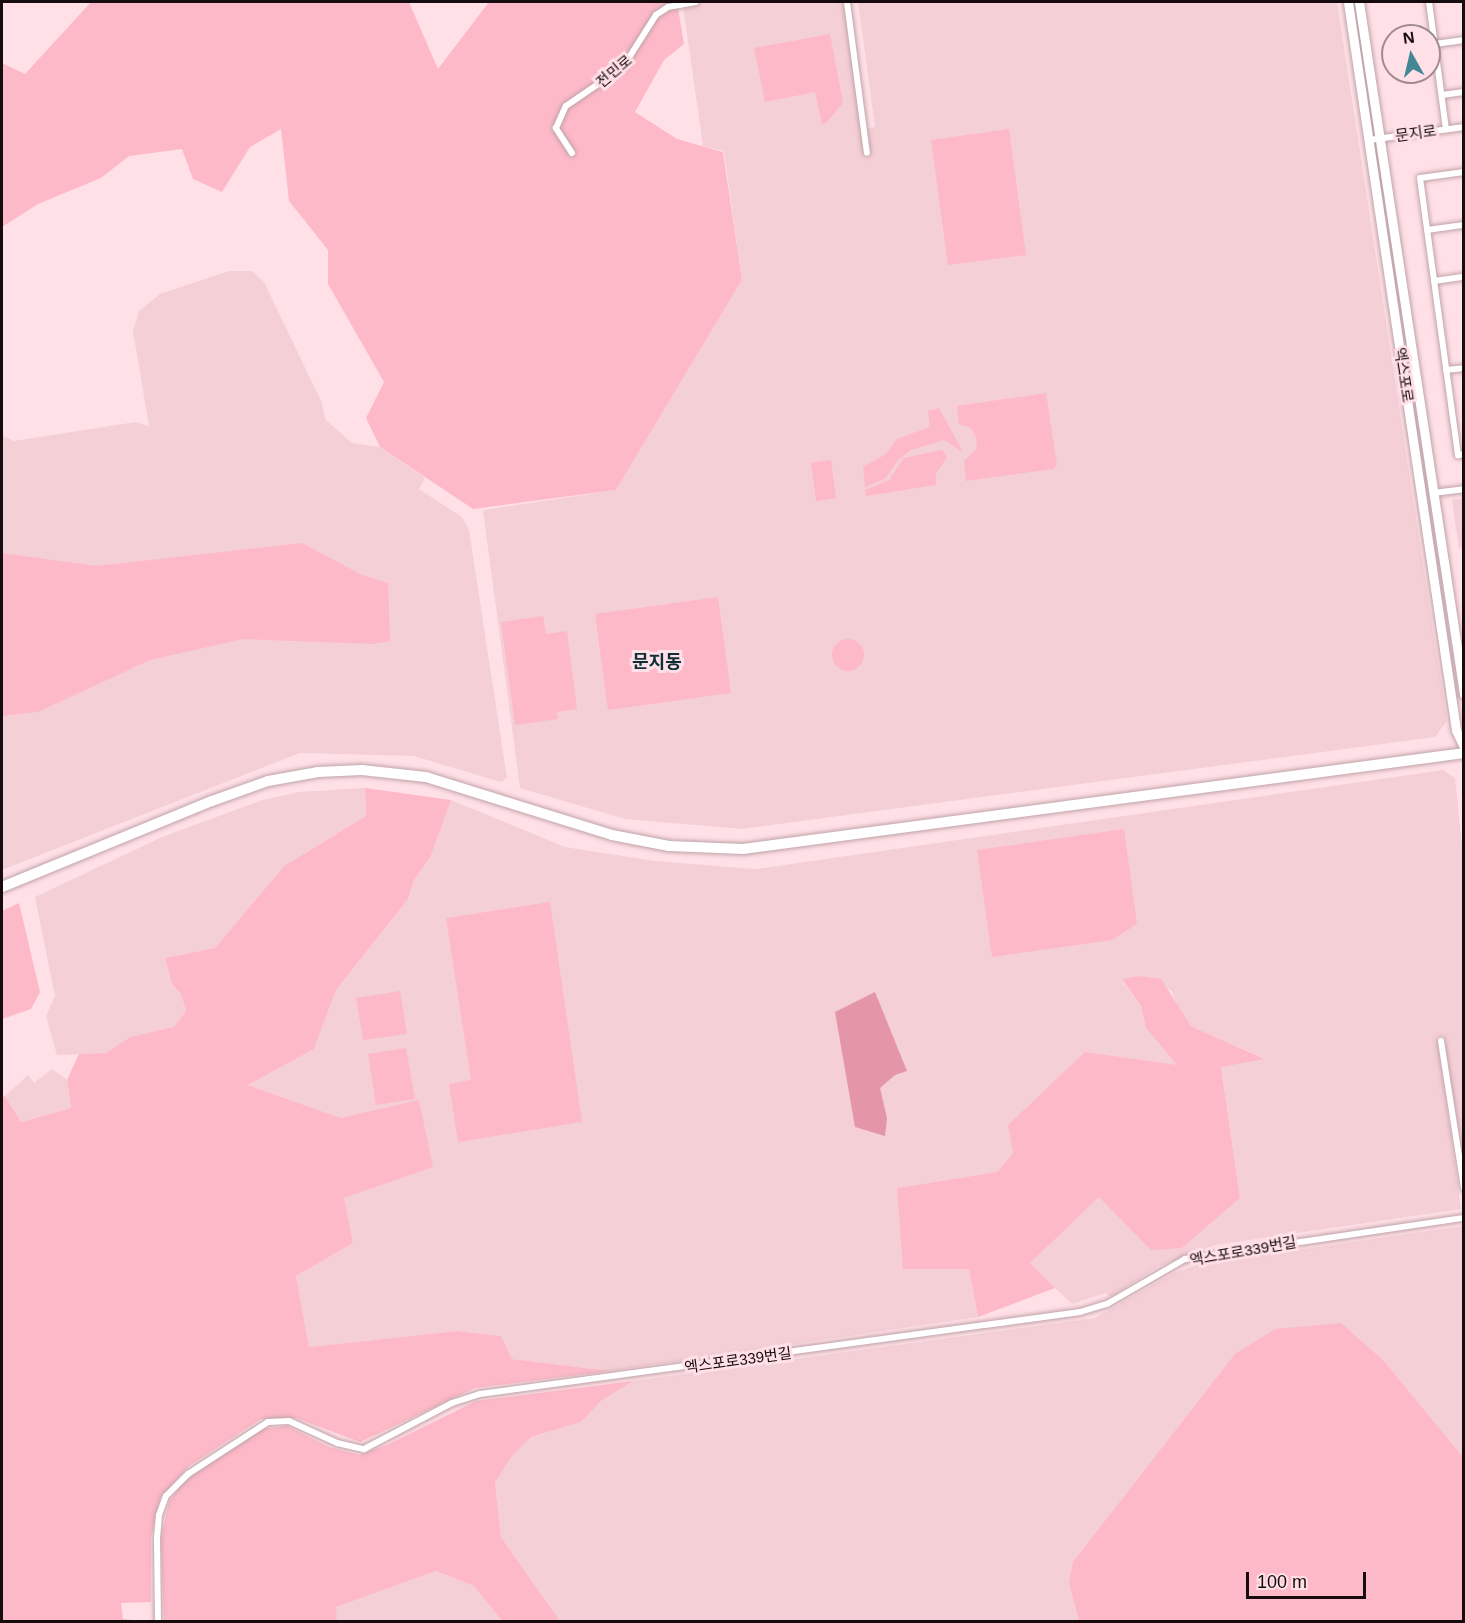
<!DOCTYPE html>
<meta charset="utf-8">
<style>
body{margin:0}
#map{position:relative;width:1465px;height:1623px;overflow:hidden;background:#ffe0e6;font-family:Helvetica,"Noto Sans KR",sans-serif}
div>[style]{position:absolute}
.built>*{inset:0;background:#f5cfd6}
.green>*{inset:0;background:#feb9c8}
.round{border-radius:50%}
.water>*{inset:0;background:#e495a7}
.roads{filter:drop-shadow(0 0 2px #c0a3a9) drop-shadow(0 0 2px #c0a3a9)}
.street>*{height:6px;margin:-3px;padding:0 3px;transform-origin:3px;border-radius:3px;background:#fff}
.secondary>*{height:9px;margin:-4.5px;padding:0 4.5px;transform-origin:4.5px;border-radius:4.5px;background:#fff}
.primary>*{height:10px;margin:-5px;padding:0 5px;transform-origin:5px;border-radius:5px;background:#fff}
span{translate:-50% -50%;white-space:nowrap;text-align:center;line-height:1.15;-webkit-text-stroke:6px #ffe0e6;paint-order:stroke}
.street-label{font-size:15px;color:#160c0f}
.quarter-label{font-size:18px;color:#0e2f36;font-weight:700}
.frame{position:absolute;inset:0;border:3px solid #160c0f;pointer-events:none}
.north{position:absolute;left:1381px;top:24px;width:60px;height:60px;box-sizing:border-box;background:#ffe0e6;border:2px solid #a28b90;border-radius:50%;rotate:352deg;font-size:16px;font-weight:700;line-height:24px;text-align:center;color:#160c0f}
.north::after{content:'';display:block;margin:auto;width:21px;height:27px;background:#438696;clip-path:polygon(50% 0,100% 100%,50% 72%,0 100%)}
.scale{position:absolute;left:1246px;top:1572px;width:120px;height:27px;box-sizing:border-box;border:3px solid #160c0f;border-top:0;padding-left:8px;font-size:18px;line-height:21px;white-space:nowrap;color:#160c0f;-webkit-text-stroke:4px #ffe0e6;paint-order:stroke}
</style>
<div id="map">
<div class="built">
<div style="clip-path:polygon(711px 2px,843px 2px,862px 130px,875px 127px,858px 2px,1337px 2px,1447px 721px,1435px 737px,742px 829px,625px 819px,520px 788px,483px 510px,616px 490px,742px 280px,724px 151px,703px 146px,683px 6px)"></div>
<div style="clip-path:polygon(229px 271px,252px 271px,264px 282px,322px 403px,325px 419px,352px 443px,380px 447px,425px 478px,419px 489px,462px 517px,469px 530px,507px 778px,501px 782px,414px 756px,300px 753px,2px 870px,2px 435px,14px 441px,136px 422px,149px 426px,133px 331px,139px 311px,160px 294px)"></div>
<div style="clip-path:polygon(1463px 498px,1463px 548px,1459px 549px,1452px 500px)"></div>
<div style="clip-path:polygon(1443px 770px,1455px 778px,1464px 865px,1463px 1172px,1443px 1036px,1437px 1037px,1461px 1209px,1215px 1245px,1159px 1266px,1110px 1297px,1106px 1293px,1072px 1304px,1029px 1263px,1099px 1197px,1172px 1248px,1182px 1248px,1240px 1198px,1221px 1066px,1264px 1058px,1191px 1026px,1177px 1008px,1172px 991px,1140px 976px,1122px 980px,1141px 1006px,1146px 1028px,1178px 1066px,1013px 1153px,997px 1172px,897px 1188px,969px 1269px,978px 1317px,610px 1371px,512px 1359px,501px 1336px,457px 1331px,309px 1347px,296px 1276px,353px 1243px,343px 1198px,432px 1167px,419px 1101px,341px 1118px,248px 1085px,314px 1049px,336px 990px,408px 899px,414px 880px,431px 856px,451px 800px,565px 847px,654px 861px,756px 869px)"></div>
<div style="clip-path:polygon(365px 788px,366px 816px,284px 866px,215px 948px,165px 958px,172px 984px,181px 994px,186px 1011px,174px 1028px,130px 1037px,106px 1053px,57px 1055px,46px 1016px,55px 996px,35px 897px,162px 837px,262px 800px,299px 792px)"></div>
<div style="clip-path:polygon(52px 1069px,67px 1080px,71px 1108px,21px 1122px,5px 1096px,28px 1075px,34px 1083px)"></div>
<div style="clip-path:polygon(1463px 1226px,1463px 1457px,1384px 1361px,1069px 1584px,1079px 1621px,560px 1621px,501px 1537px,495px 1483px,512px 1456px,531px 1437px,581px 1422px,601px 1401px,633px 1381px,1095px 1318px,1174px 1273px,1200px 1264px)"></div>
<div style="clip-path:polygon(436px 1571px,474px 1586px,502px 1621px,337px 1621px,335px 1607px)"></div>
</div>
<div class="green">
<div style="clip-path:polygon(91px 2px,409px 2px,438px 69px,489px 2px,677px 2px,684px 44px,664px 60px,635px 112px,677px 139px,723px 152px,742px 280px,616px 490px,473px 509px,380px 447px,366px 418px,384px 382px,328px 284px,328px 250px,289px 201px,281px 129px,250px 147px,222px 192px,193px 179px,182px 149px,129px 156px,101px 178px,38px 204px,2px 227px,2px 63px,25px 74px)"></div>
<div style="clip-path:polygon(830px 34px,843px 103px,826px 123px,822px 124px,815px 92px,765px 102px,754px 48px)"></div>
<div style="clip-path:polygon(1009px 129px,1026px 255px,948px 265px,931px 140px)"></div>
<div style="clip-path:polygon(1046px 393px,1057px 465px,1053px 469px,966px 481px,964px 461px,977px 448px,976px 437px,971px 428px,959px 424px,957px 406px)"></div>
<div style="clip-path:polygon(939px 408px,963px 452px,944px 440px,911px 450px,898px 460px,886px 478px,865px 487px,863px 467px,886px 454px,897px 439px,930px 427px,928px 411px)"></div>
<div style="clip-path:polygon(942px 450px,947px 457px,936px 474px,936px 485px,866px 496px,865px 490px,889px 480px,904px 458px)"></div>
<div style="clip-path:polygon(831px 460px,836px 498px,816px 501px,811px 463px)"></div>
<div style="clip-path:polygon(302px 543px,362px 575px,388px 583px,390px 641px,374px 644px,243px 639px,150px 660px,38px 712px,2px 716px,2px 553px,97px 566px)"></div>
<div style="clip-path:polygon(718px 597px,731px 693px,608px 710px,595px 614px)"></div>
<div style="clip-path:polygon(543px 616px,546px 634px,567px 631px,577px 709px,557px 712px,558px 719px,515px 725px,501px 622px)"></div>
<div class="round" style="left:832px;top:639px;width:32px;height:32px"></div>
<div style="clip-path:polygon(365px 788px,451px 800px,431px 856px,414px 880px,408px 899px,336px 990px,314px 1049px,248px 1085px,341px 1118px,419px 1100px,433px 1167px,344px 1198px,353px 1243px,296px 1276px,309px 1347px,457px 1331px,501px 1336px,512px 1359px,610px 1371px,475px 1388px,360px 1442px,296px 1418px,261px 1419px,189px 1466px,160px 1498px,151px 1538px,151px 1602px,121px 1603px,123px 1619px,145px 1621px,2px 1621px,2px 1097px,5px 1096px,21px 1122px,71px 1108px,67px 1080px,79px 1054px,106px 1053px,130px 1037px,174px 1027px,186px 1011px,181px 994px,172px 984px,165px 958px,215px 948px,284px 866px,366px 816px)"></div>
<div style="clip-path:polygon(1124px 829px,1137px 924px,1112px 940px,992px 957px,977px 850px)"></div>
<div style="clip-path:polygon(550px 902px,582px 1122px,458px 1142px,449px 1084px,471px 1080px,446px 918px)"></div>
<div style="clip-path:polygon(19px 903px,40px 992px,31px 1009px,2px 1019px,2px 911px)"></div>
<div style="clip-path:polygon(1140px 976px,1161px 979px,1191px 1026px,1265px 1059px,1221px 1067px,1240px 1198px,1182px 1248px,1151px 1250px,1099px 1197px,1030px 1263px,1055px 1288px,978px 1317px,969px 1269px,903px 1269px,897px 1188px,997px 1172px,1013px 1153px,1008px 1125px,1085px 1052px,1177px 1065px,1146px 1028px,1141px 1006px,1122px 979px)"></div>
<div style="clip-path:polygon(400px 991px,407px 1034px,363px 1040px,356px 998px)"></div>
<div style="clip-path:polygon(406px 1048px,415px 1099px,376px 1105px,368px 1054px)"></div>
<div style="clip-path:polygon(1341px 1323px,1384px 1361px,1463px 1457px,1463px 1621px,1079px 1621px,1069px 1584px,1073px 1562px,1235px 1354px,1275px 1329px)"></div>
<div style="clip-path:polygon(633px 1381px,601px 1401px,581px 1422px,531px 1437px,512px 1456px,495px 1483px,501px 1537px,560px 1621px,502px 1621px,474px 1586px,436px 1571px,336px 1607px,337px 1621px,164px 1622px,161px 1538px,169px 1502px,183px 1482px,261px 1429px,287px 1426px,329px 1447px,359px 1455px,387px 1445px,476px 1401px)"></div>
</div>
<div class="water">
<div style="clip-path:polygon(875px 992px,907px 1071px,895px 1075px,880px 1088px,887px 1118px,885px 1136px,855px 1127px,835px 1012px)"></div>
</div>
<div class="roads">
<div class="street">
<div style="left:847px;top:2px;width:152px;rotate:82.5deg"></div>
<div style="left:1429px;top:2px;width:128px;rotate:82.4deg"></div>
<div style="left:1435px;top:44px;width:29px;rotate:-8deg"></div>
<div style="left:1442px;top:95px;width:22px;rotate:-8deg"></div>
<div style="left:1369px;top:140px;width:96px;rotate:-7.8deg"></div>
<div style="left:572px;top:153px;width:30px;rotate:-123deg"></div>
<div style="left:556px;top:128px;width:24px;rotate:-66deg"></div>
<div style="left:566px;top:106px;width:69px;rotate:-34.4deg"></div>
<div style="left:623px;top:67px;width:62px;rotate:-57.6deg"></div>
<div style="left:656px;top:15px;width:14px;rotate:-34deg"></div>
<div style="left:668px;top:7px;width:28px;rotate:-10deg"></div>
<div style="left:1464px;top:172px;width:44px;rotate:172.2deg"></div>
<div style="left:1420px;top:178px;width:280px;rotate:82.2deg"></div>
<div style="left:1458px;top:455px;width:6px;rotate:-9deg"></div>
<div style="left:1427px;top:230px;width:37px;rotate:-8deg"></div>
<div style="left:1434px;top:281px;width:30px;rotate:-8deg"></div>
<div style="left:1446px;top:370px;width:18px;rotate:-6deg"></div>
<div style="left:1433px;top:493px;width:31px;rotate:-7deg"></div>
<div style="left:1441px;top:1041px;width:149px;rotate:81.1deg"></div>
<div style="left:158px;top:1622px;width:84px;rotate:-90.7deg"></div>
<div style="left:157px;top:1538px;width:23px;rotate:-85deg"></div>
<div style="left:159px;top:1515px;width:20px;rotate:-70deg"></div>
<div style="left:166px;top:1496px;width:31px;rotate:-45deg"></div>
<div style="left:188px;top:1474px;width:95px;rotate:-33deg"></div>
<div style="left:268px;top:1422px;width:21px;rotate:-3deg"></div>
<div style="left:289px;top:1421px;width:53px;rotate:24.6deg"></div>
<div style="left:337px;top:1443px;width:28px;rotate:13deg"></div>
<div style="left:364px;top:1449px;width:99px;rotate:-27.6deg"></div>
<div style="left:452px;top:1403px;width:29px;rotate:-18deg"></div>
<div style="left:480px;top:1394px;width:606px;rotate:-7.78deg"></div>
<div style="left:1080px;top:1312px;width:28px;rotate:-17deg"></div>
<div style="left:1107px;top:1304px;width:90px;rotate:-30deg"></div>
<div style="left:1185px;top:1259px;width:282px;rotate:-8.4deg"></div>
</div>
<div class="secondary">
<div style="left:1348px;top:2px;width:736px;rotate:81.56deg"></div>
<div style="left:1456px;top:730px;width:19px;rotate:65deg"></div>
<div style="left:1359px;top:2px;width:700px;rotate:81.37deg"></div>
</div>
<div class="primary">
<div style="left:2px;top:887px;width:227px;rotate:-22.3deg"></div>
<div style="left:212px;top:801px;width:59px;rotate:-19.7deg"></div>
<div style="left:268px;top:781px;width:51px;rotate:-10.2deg"></div>
<div style="left:318px;top:772px;width:44px;rotate:-2.6deg"></div>
<div style="left:362px;top:770px;width:64px;rotate:6.2deg"></div>
<div style="left:426px;top:777px;width:195px;rotate:17.3deg"></div>
<div style="left:612px;top:835px;width:58px;rotate:10.9deg"></div>
<div style="left:669px;top:846px;width:74px;rotate:2.3deg"></div>
<div style="left:743px;top:849px;width:727px;rotate:-7.58deg"></div>
</div>
</div>
<div class="street-label">
<span style="left:614px;top:71px;rotate:-40deg">전민로</span>
<span style="left:1416px;top:133px;rotate:-8deg">문지로</span>
<span style="left:1404px;top:375px;rotate:81deg">엑스포로</span>
<span style="left:1243px;top:1251px;rotate:-10deg">엑스포로339번길</span>
<span style="left:738px;top:1360px;rotate:-8deg">엑스포로339번길</span>
</div>
<div class="quarter-label">
<span style="left:657px;top:662px">문지동</span>
</div>
<div class="frame"></div>
<div class="north">N</div>
<div class="scale">100 m</div>
</div>
